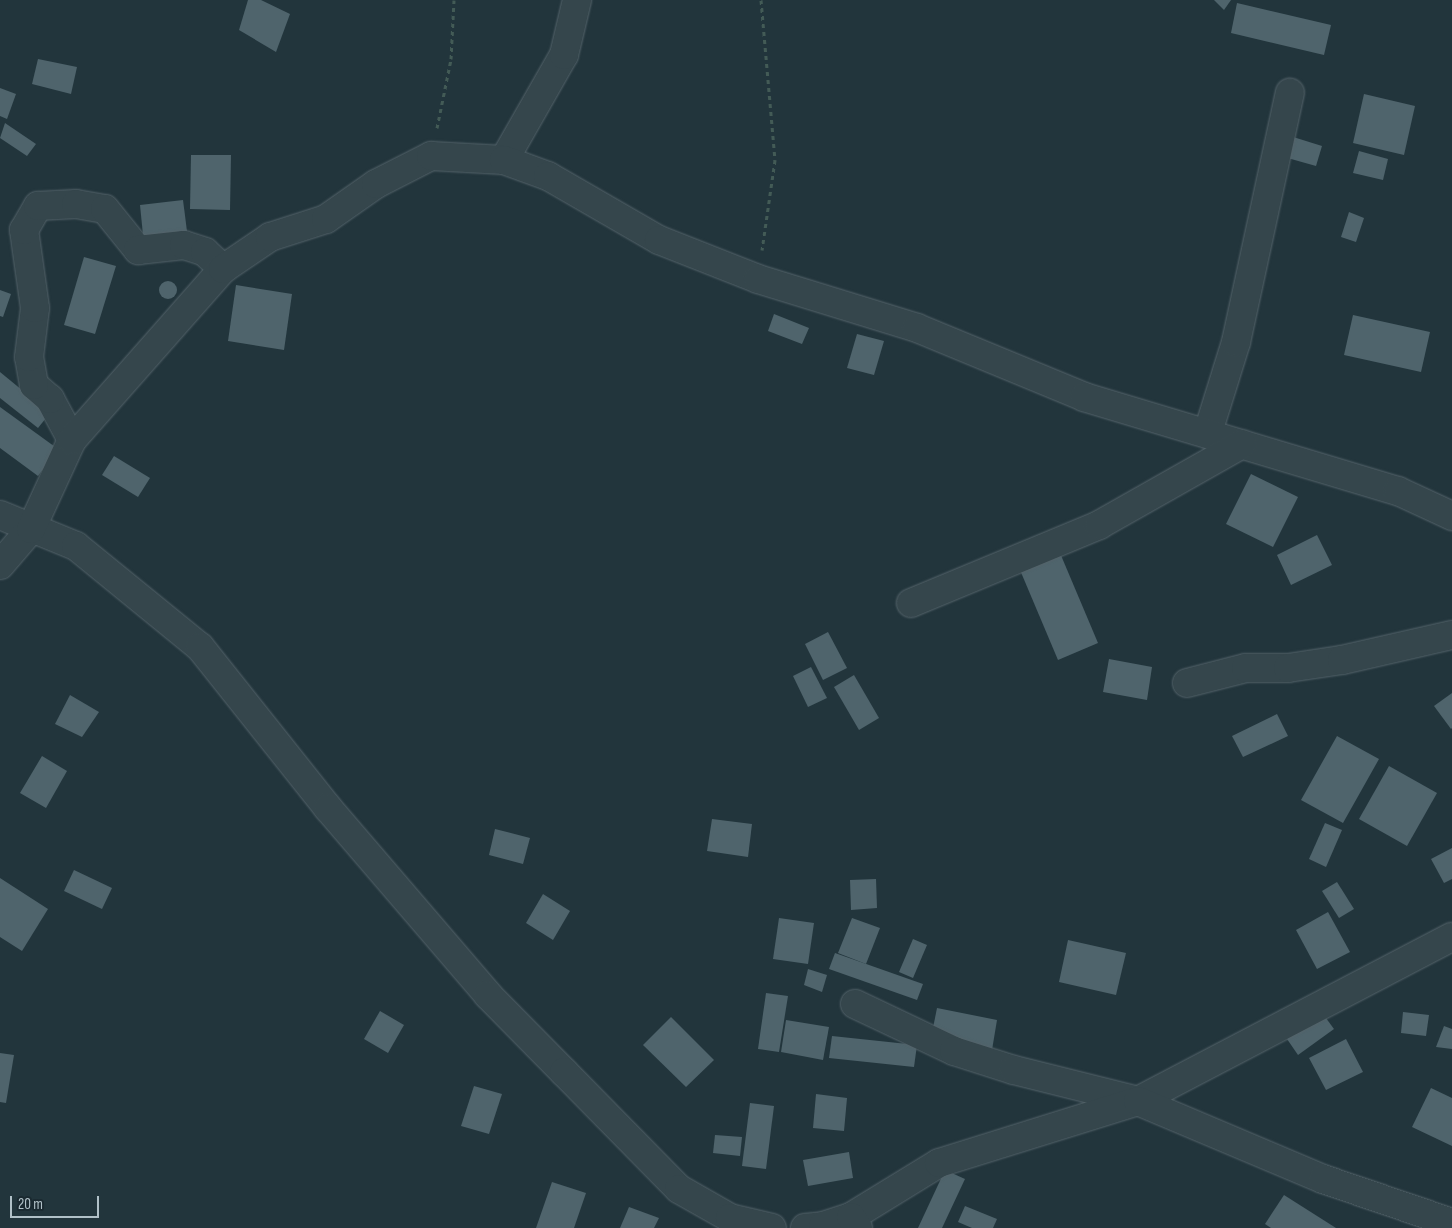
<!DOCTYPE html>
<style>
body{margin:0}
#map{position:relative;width:1452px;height:1228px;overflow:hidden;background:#22353c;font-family:"Sofia Sans Condensed",sans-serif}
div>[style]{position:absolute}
.building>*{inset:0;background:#4f646c}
.round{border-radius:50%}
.path>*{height:3px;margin-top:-1.5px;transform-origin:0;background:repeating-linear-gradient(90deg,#435b56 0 4px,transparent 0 8px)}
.roads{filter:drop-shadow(0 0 1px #54636a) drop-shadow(0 0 1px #54636a)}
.minor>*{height:28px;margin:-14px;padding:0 14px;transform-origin:14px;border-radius:14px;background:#35464c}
span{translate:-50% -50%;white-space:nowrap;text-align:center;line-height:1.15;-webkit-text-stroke:4px #1b2a31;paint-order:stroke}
.scale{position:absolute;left:10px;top:1196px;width:89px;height:22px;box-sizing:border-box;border:2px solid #b1c1c8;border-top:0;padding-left:6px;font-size:15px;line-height:18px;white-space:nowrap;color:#b1c1c8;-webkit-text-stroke:4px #1b2a31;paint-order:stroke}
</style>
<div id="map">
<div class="building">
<div style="clip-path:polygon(248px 0,261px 0,290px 14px,276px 52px,239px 30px)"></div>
<div style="clip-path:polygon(1214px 0,1231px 0,1224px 10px)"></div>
<div style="clip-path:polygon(1237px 3px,1331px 25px,1324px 55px,1231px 33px)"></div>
<div style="clip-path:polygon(38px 59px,77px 67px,71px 94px,32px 84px)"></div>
<div style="clip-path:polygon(0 88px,16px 94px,7px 119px,0 116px)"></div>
<div style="clip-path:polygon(1364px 94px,1415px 106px,1404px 155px,1353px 143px)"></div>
<div style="clip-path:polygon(5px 123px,36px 144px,27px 156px,0 138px)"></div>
<div style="clip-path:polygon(1290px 136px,1322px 146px,1316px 166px,1284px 157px)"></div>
<div style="clip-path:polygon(1359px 151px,1388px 159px,1383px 180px,1353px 173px)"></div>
<div style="clip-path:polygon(191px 155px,231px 155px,230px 210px,190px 209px)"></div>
<div style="clip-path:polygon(183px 200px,188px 239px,144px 245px,140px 205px)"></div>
<div style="clip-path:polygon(1349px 212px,1364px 218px,1356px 242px,1341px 237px)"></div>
<div style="clip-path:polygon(84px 257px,116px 266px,95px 334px,64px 325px)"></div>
<div class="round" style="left:159px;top:281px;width:18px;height:18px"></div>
<div style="clip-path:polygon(236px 285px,292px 294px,284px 350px,228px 341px)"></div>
<div style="clip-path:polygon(0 290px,11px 294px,3px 317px,0 316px)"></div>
<div style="clip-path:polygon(774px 314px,809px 328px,802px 344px,768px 331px)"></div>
<div style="clip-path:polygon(1353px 315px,1430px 332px,1421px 372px,1344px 355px)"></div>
<div style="clip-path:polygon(857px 334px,884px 341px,874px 375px,847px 368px)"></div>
<div style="clip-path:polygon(0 372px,50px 413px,38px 428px,0 398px)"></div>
<div style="clip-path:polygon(0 407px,58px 449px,38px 476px,0 448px)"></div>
<div style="clip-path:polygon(114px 456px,150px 478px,138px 497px,102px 475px)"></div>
<div style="clip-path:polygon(1251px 474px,1298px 497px,1273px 547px,1226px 524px)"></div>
<div style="clip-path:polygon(1317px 535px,1332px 565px,1291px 585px,1277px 555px)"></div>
<div style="clip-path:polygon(1060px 553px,1098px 643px,1058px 660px,1020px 570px)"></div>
<div style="clip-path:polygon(828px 632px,847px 668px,823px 680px,805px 644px)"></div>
<div style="clip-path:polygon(1109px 659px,1152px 667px,1147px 700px,1103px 692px)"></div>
<div style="clip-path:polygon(811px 667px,827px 698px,808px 707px,793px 676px)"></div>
<div style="clip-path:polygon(854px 675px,879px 718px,859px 730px,834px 687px)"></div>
<div style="clip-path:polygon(1452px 693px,1452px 728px,1451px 729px,1434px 706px)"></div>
<div style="clip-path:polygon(70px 695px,99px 712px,82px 737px,55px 724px)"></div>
<div style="clip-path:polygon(1277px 714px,1288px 736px,1243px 757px,1232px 736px)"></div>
<div style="clip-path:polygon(1337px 736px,1379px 759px,1343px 823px,1301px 800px)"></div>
<div style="clip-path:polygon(42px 756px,67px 771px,46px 808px,20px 793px)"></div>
<div style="clip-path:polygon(1389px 766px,1437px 793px,1407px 846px,1359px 819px)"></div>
<div style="clip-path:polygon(712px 819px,752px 824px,748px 857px,707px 851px)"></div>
<div style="clip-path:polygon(1325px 823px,1342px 830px,1326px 867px,1309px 859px)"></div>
<div style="clip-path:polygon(495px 829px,530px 838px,523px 864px,489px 855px)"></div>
<div style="clip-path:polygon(1452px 848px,1452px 879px,1444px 883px,1431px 859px)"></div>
<div style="clip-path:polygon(74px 870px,112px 888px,102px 909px,64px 891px)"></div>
<div style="clip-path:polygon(0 878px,48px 909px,22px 951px,0 937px)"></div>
<div style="clip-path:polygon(876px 879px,877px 908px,851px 910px,850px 880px)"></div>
<div style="clip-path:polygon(1337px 882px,1354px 909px,1339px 918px,1322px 891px)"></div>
<div style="clip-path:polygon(543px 894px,570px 911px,553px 940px,526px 923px)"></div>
<div style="clip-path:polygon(1328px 912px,1350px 952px,1317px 969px,1296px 930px)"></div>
<div style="clip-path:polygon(779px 918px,814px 923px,808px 964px,773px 959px)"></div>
<div style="clip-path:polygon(852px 918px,880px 928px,866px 964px,838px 953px)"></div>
<div style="clip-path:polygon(913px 939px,927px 945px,913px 978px,899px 972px)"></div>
<div style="clip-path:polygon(1068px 940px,1126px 953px,1116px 995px,1059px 982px)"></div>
<div style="clip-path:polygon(835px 953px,923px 984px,917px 1000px,829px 969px)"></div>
<div style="clip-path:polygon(808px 969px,827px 975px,822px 992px,804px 985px)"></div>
<div style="clip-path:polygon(766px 993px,788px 996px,779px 1052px,758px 1049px)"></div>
<div style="clip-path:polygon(937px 1008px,997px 1020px,992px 1050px,931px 1038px)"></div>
<div style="clip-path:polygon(380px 1011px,404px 1025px,388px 1053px,364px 1039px)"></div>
<div style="clip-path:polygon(1403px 1012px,1429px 1015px,1426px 1036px,1401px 1033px)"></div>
<div style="clip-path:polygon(1323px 1014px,1334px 1029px,1298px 1055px,1287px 1039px)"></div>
<div style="clip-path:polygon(671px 1017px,714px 1060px,686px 1087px,643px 1045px)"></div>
<div style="clip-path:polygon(786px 1020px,829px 1027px,823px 1060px,781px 1052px)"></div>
<div style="clip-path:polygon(1444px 1026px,1452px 1029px,1452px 1049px,1436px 1047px)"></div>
<div style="clip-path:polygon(832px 1036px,917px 1045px,914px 1067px,829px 1058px)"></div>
<div style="clip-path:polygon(1346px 1039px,1363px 1072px,1326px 1090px,1309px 1058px)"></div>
<div style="clip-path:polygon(0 1053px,14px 1055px,6px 1103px,0 1102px)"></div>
<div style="clip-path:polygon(474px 1086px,502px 1094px,489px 1134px,461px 1126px)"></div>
<div style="clip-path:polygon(1431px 1088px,1452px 1098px,1452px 1146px,1412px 1127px)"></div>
<div style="clip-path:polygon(816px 1094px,847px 1098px,844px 1131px,813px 1128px)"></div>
<div style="clip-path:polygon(750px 1103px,774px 1106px,766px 1169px,742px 1166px)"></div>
<div style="clip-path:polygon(715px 1135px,742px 1137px,740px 1156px,713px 1153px)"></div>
<div style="clip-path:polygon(849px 1152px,853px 1178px,808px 1186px,803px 1160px)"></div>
<div style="clip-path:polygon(945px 1170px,965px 1179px,942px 1228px,918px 1228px)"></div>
<div style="clip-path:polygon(552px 1182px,586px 1193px,574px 1228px,536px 1228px)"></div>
<div style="clip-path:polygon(1284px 1195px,1336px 1228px,1271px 1228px,1265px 1224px)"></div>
<div style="clip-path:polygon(965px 1206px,997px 1219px,993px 1228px,972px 1228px,958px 1222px)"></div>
<div style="clip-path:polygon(629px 1207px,659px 1218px,654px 1228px,620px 1228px)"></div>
</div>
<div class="path">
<div style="left:761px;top:0;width:161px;rotate:85deg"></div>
<div style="left:775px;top:160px;width:91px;rotate:98.2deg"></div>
<div style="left:437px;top:128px;width:70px;rotate:-78.5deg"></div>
<div style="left:451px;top:59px;width:59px;rotate:-87.1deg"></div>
</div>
<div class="roads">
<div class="minor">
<div style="left:504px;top:160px;width:121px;rotate:-60.3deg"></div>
<div style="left:564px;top:55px;width:57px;rotate:-76.7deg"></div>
<div style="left:1208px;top:432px;width:94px;rotate:-72.7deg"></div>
<div style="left:1236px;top:342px;width:255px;rotate:-77.8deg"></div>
<div style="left:72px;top:440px;width:47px;rotate:-118.2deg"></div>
<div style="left:50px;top:399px;width:21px;rotate:-139deg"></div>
<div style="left:34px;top:385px;width:28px;rotate:-100deg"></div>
<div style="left:29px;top:357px;width:49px;rotate:-83deg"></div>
<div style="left:35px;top:308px;width:79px;rotate:-98deg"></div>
<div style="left:24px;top:230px;width:28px;rotate:-60deg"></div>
<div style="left:38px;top:206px;width:38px;rotate:-3deg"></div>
<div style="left:76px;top:204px;width:29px;rotate:10deg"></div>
<div style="left:105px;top:209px;width:53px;rotate:51.2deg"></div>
<div style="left:138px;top:250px;width:46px;rotate:-6.2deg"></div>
<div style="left:184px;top:245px;width:22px;rotate:18deg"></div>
<div style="left:205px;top:252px;width:25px;rotate:43deg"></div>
<div style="left:0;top:515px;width:82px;rotate:22.2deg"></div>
<div style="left:76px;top:546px;width:160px;rotate:39.2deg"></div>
<div style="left:200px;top:647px;width:206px;rotate:51.5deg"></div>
<div style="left:328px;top:808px;width:246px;rotate:49.4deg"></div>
<div style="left:488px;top:995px;width:108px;rotate:45.4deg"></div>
<div style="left:564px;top:1072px;width:164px;rotate:45.5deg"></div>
<div style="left:679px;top:1189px;width:59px;rotate:29.6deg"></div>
<div style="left:730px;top:1218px;width:43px;rotate:13.4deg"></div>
<div style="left:0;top:565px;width:48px;rotate:-49.3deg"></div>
<div style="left:31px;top:529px;width:98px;rotate:-65.3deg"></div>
<div style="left:72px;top:440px;width:228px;rotate:-48.6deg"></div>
<div style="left:223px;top:269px;width:57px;rotate:-34.2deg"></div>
<div style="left:270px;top:237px;width:59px;rotate:-17.8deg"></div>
<div style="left:326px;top:219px;width:61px;rotate:-35deg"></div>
<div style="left:376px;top:184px;width:62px;rotate:-27deg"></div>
<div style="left:431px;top:156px;width:73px;rotate:3.1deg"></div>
<div style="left:504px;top:160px;width:47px;rotate:20deg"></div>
<div style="left:548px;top:176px;width:128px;rotate:30deg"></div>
<div style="left:659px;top:240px;width:106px;rotate:21.5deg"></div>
<div style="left:758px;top:279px;width:166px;rotate:17.1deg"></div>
<div style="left:917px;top:328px;width:181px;rotate:22.4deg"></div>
<div style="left:1084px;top:397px;width:328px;rotate:16.7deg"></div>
<div style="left:1398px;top:491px;width:60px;rotate:24.8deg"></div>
<div style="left:911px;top:603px;width:204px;rotate:-22.5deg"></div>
<div style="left:1099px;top:525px;width:164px;rotate:-29.5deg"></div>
<div style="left:1187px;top:683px;width:61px;rotate:-14.3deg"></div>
<div style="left:1246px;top:668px;width:42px"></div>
<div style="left:1288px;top:668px;width:55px;rotate:-8.4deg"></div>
<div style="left:1342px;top:660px;width:113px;rotate:-12.8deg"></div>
<div style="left:855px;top:1004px;width:110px;rotate:25.4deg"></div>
<div style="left:954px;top:1051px;width:63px;rotate:17.6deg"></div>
<div style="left:1014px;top:1070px;width:128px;rotate:14deg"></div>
<div style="left:1138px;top:1101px;width:354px;rotate:-27.6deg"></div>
<div style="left:851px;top:1217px;width:103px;rotate:-31.5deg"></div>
<div style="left:939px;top:1163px;width:208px;rotate:-17.3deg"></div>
<div style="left:1138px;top:1101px;width:201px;rotate:22.9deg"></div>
<div style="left:1323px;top:1179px;width:136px;rotate:18.8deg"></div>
<div style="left:805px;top:1228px;width:18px;rotate:-6deg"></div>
<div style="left:823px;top:1226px;width:29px;rotate:-18deg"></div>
<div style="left:851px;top:1217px;width:13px;rotate:58deg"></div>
</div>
</div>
<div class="scale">20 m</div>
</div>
